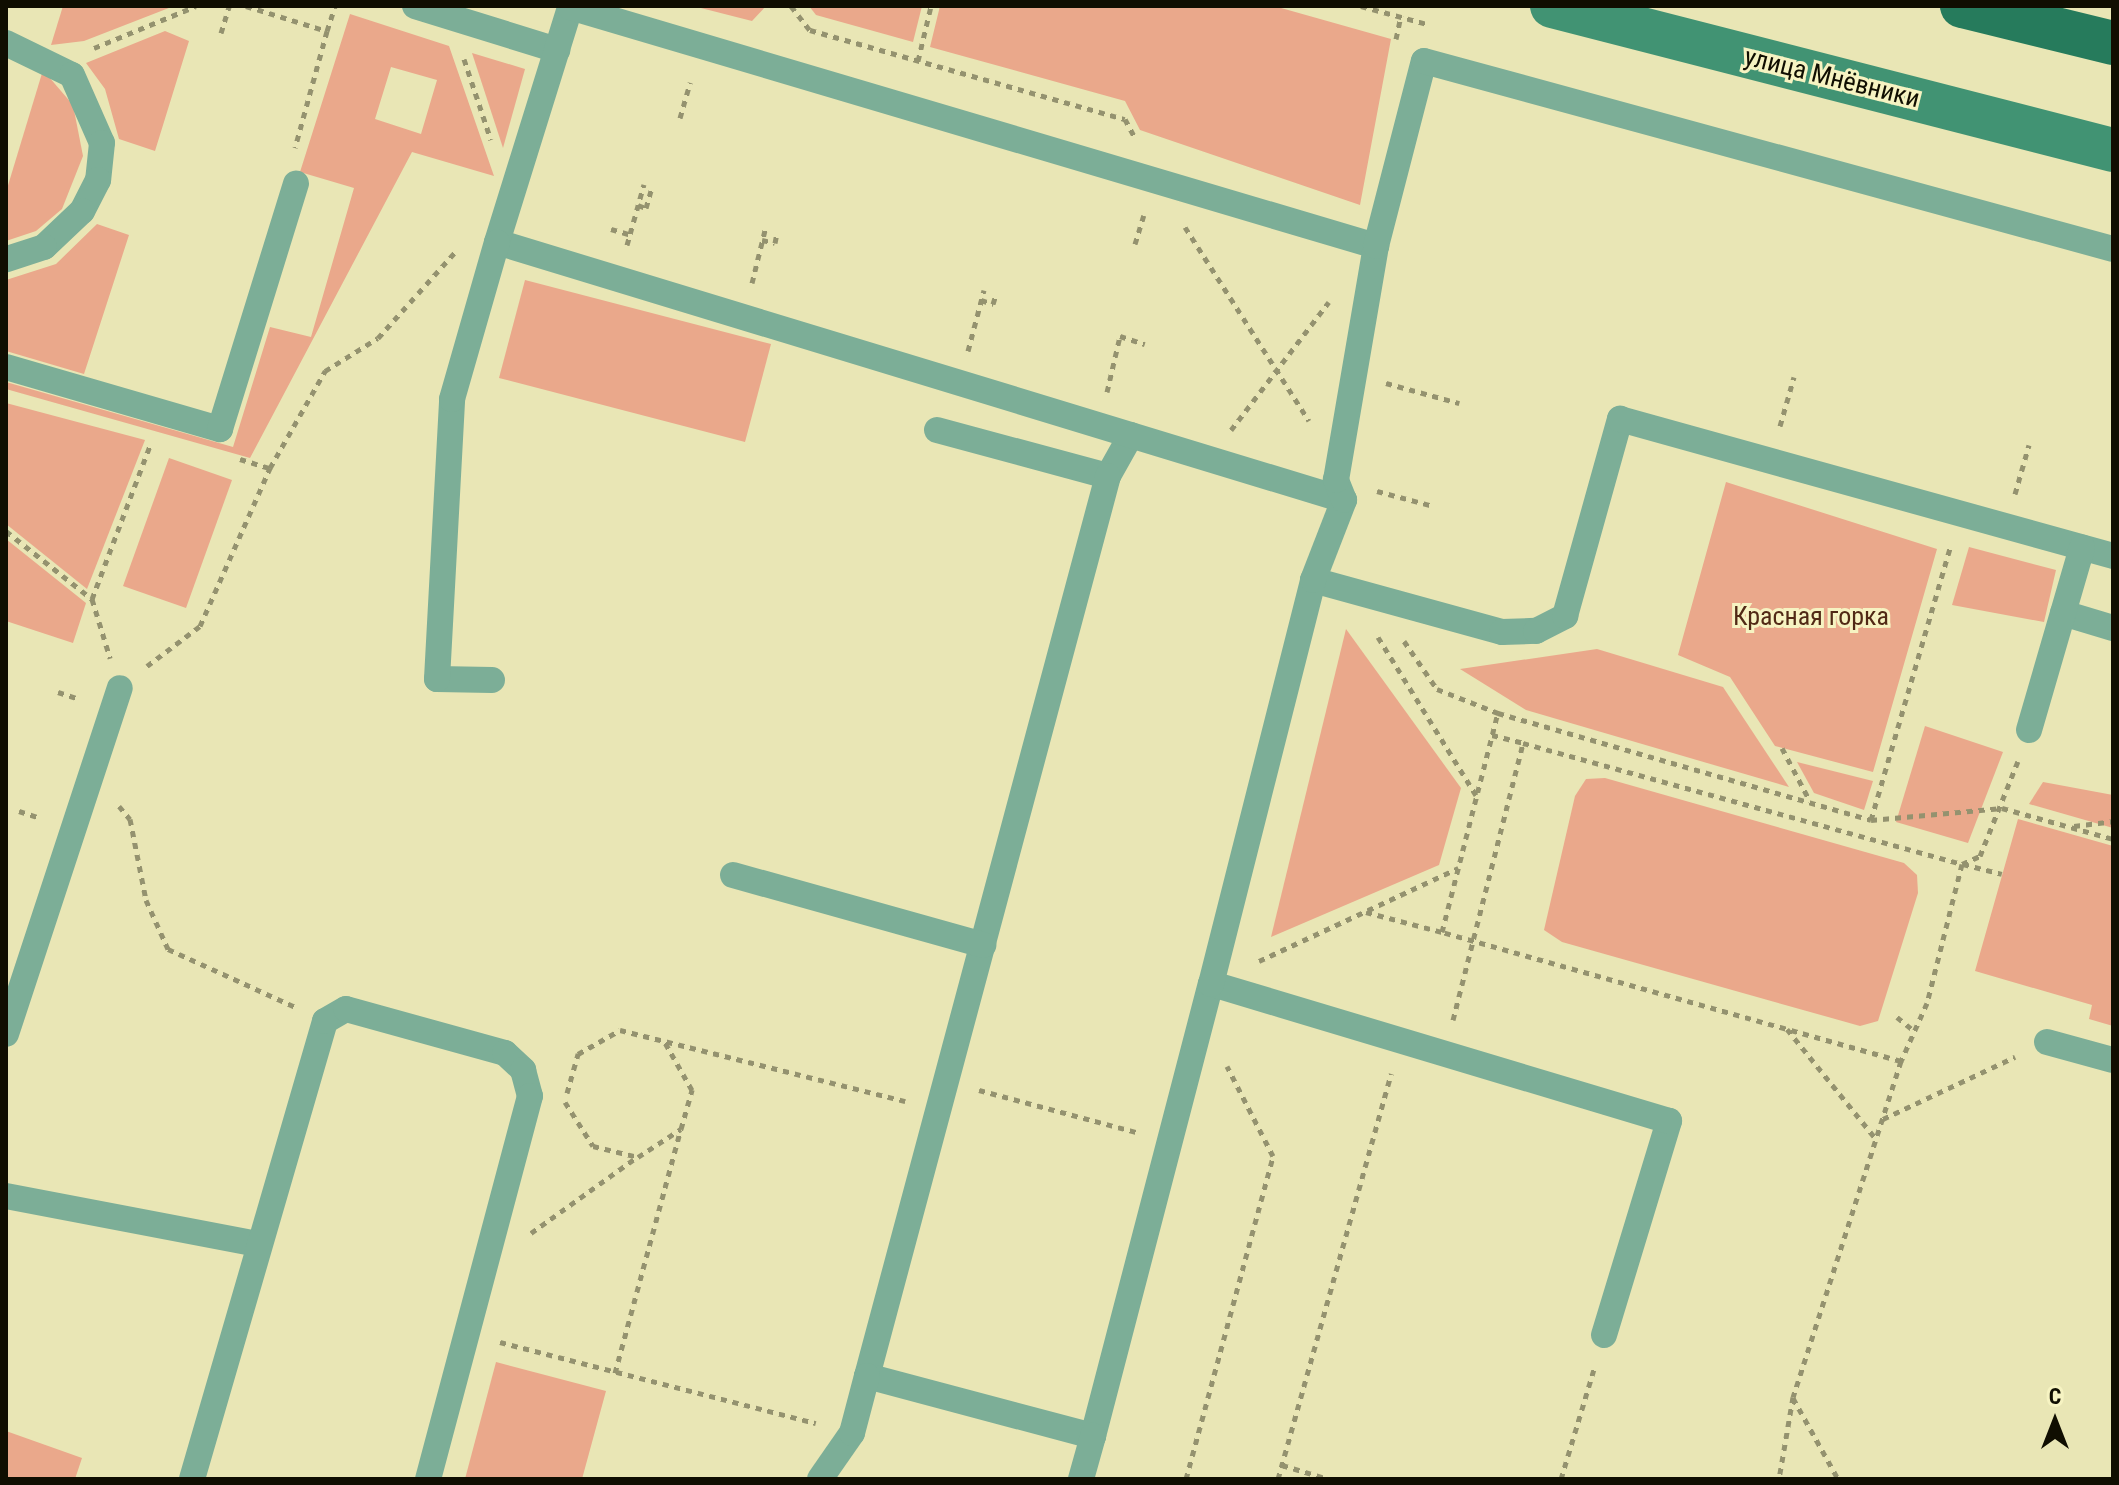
<!DOCTYPE html>
<meta charset="utf-8">
<style>
body{margin:0}
#map{position:relative;width:2119px;height:1485px;overflow:hidden;background:#e9e6b5;font-family:"Roboto Condensed",sans-serif}
div>[style]{position:absolute}
.green>*{inset:0;background:#eaa88b}
.path>*{height:5px;margin-top:-2.5px;transform-origin:0;background:repeating-linear-gradient(90deg,#94926f 0 6px,transparent 0 12px)}
.service>*{height:26px;margin:-13px;padding:0 13px;transform-origin:13px;border-radius:13px;background:#7cae97}
.secondary>*{height:44px;margin:-22px;padding:0 22px;transform-origin:22px;border-radius:22px;background:#419373}
.primary>*{height:44px;margin:-22px;padding:0 22px;transform-origin:22px;border-radius:22px;background:#267b5c}
span{translate:-50% -50%;white-space:nowrap;text-align:center;line-height:1.15;-webkit-text-stroke:6px #f6f3c2;paint-order:stroke}
.street-label{font-size:26px;color:#100e01}
.park-label{font-size:26px;color:#512915}
.frame{position:absolute;inset:0;border:8px solid #100e01;pointer-events:none}
.north{position:absolute;left:2015px;top:1381px;width:80px;height:80px;-webkit-text-stroke:6px #f6f3c2;paint-order:stroke;rotate:0deg;font-size:22px;font-weight:700;line-height:32px;text-align:center;color:#100e01}
.north::after{content:'';display:block;margin:auto;width:28px;height:36px;background:#100e01;clip-path:polygon(50% 0,100% 100%,50% 72%,0 100%)}
</style>
<div id="map">
<div class="green">
<div style="clip-path:polygon(63px 6px,174px 6px,84px 41px,51px 45px)"></div>
<div style="clip-path:polygon(693px 6px,766px 6px,752px 21px)"></div>
<div style="clip-path:polygon(809px 6px,922px 6px,913px 42px,816px 15px)"></div>
<div style="clip-path:polygon(940px 6px,1274px 6px,1391px 39px,1360px 205px,1140px 130px,1125px 101px,930px 47px)"></div>
<div style="clip-path:polygon(evenodd,350px 14px,449px 46px,494px 176px,412px 152px,250px 458px,6px 389px,6px 382px,233px 447px,270px 327px,311px 337px,354px 188px,300px 172px,350px 14px,391px 67px,437px 80px,421px 134px,375px 119px,391px 67px)"></div>
<div style="clip-path:polygon(165px 31px,189px 41px,155px 151px,119px 139px,105px 89px,86px 63px)"></div>
<div style="clip-path:polygon(472px 53px,525px 69px,503px 148px)"></div>
<div style="clip-path:polygon(43px 70px,73px 105px,83px 156px,62px 209px,36px 231px,6px 241px,6px 192px)"></div>
<div style="clip-path:polygon(97px 224px,129px 235px,84px 374px,6px 351px,6px 280px,56px 264px)"></div>
<div style="clip-path:polygon(525px 280px,771px 344px,745px 442px,499px 378px)"></div>
<div style="clip-path:polygon(6px 403px,145px 440px,87px 589px,6px 524px)"></div>
<div style="clip-path:polygon(169px 458px,232px 480px,186px 608px,123px 586px)"></div>
<div style="clip-path:polygon(1726px 482px,1937px 549px,1873px 772px,1775px 746px,1730px 677px,1678px 655px)"></div>
<div style="clip-path:polygon(6px 539px,86px 603px,73px 643px,6px 621px)"></div>
<div style="clip-path:polygon(1969px 547px,2056px 570px,2044px 622px,1952px 605px)"></div>
<div style="clip-path:polygon(1346px 629px,1461px 788px,1439px 865px,1271px 937px)"></div>
<div style="clip-path:polygon(1597px 649px,1723px 687px,1789px 787px,1526px 710px,1460px 669px)"></div>
<div style="clip-path:polygon(1925px 726px,2003px 752px,1968px 843px,1896px 822px)"></div>
<div style="clip-path:polygon(1797px 762px,1873px 781px,1864px 810px,1814px 793px)"></div>
<div style="clip-path:polygon(1605px 778px,1904px 863px,1917px 875px,1918px 893px,1878px 1021px,1860px 1026px,1562px 942px,1544px 930px,1575px 796px,1586px 779px)"></div>
<div style="clip-path:polygon(2043px 782px,2113px 795px,2113px 828px,2029px 804px)"></div>
<div style="clip-path:polygon(2018px 819px,2113px 846px,2113px 1026px,2089px 1019px,2092px 1005px,1975px 971px)"></div>
<div style="clip-path:polygon(496px 1362px,606px 1391px,582px 1479px,465px 1479px)"></div>
<div style="clip-path:polygon(6px 1431px,82px 1458px,75px 1479px,6px 1479px)"></div>
</div>
<div class="path">
<div style="left:246px;top:6px;width:85px;rotate:17.2deg"></div>
<div style="left:327px;top:31px;width:121px;rotate:105.3deg"></div>
<div style="left:791px;top:6px;width:31px;rotate:52deg"></div>
<div style="left:810px;top:30px;width:327px;rotate:15.8deg"></div>
<div style="left:1125px;top:119px;width:21px;rotate:62deg"></div>
<div style="left:1361px;top:6px;width:68px;rotate:15.3deg"></div>
<div style="left:327px;top:31px;width:26px;rotate:-72deg"></div>
<div style="left:221px;top:33px;width:28px;rotate:-73deg"></div>
<div style="left:1396px;top:39px;width:24px;rotate:-78deg"></div>
<div style="left:94px;top:48px;width:110px;rotate:-22.4deg"></div>
<div style="left:464px;top:59px;width:85px;rotate:71.6deg"></div>
<div style="left:918px;top:61px;width:57px;rotate:-76.7deg"></div>
<div style="left:680px;top:118px;width:37px;rotate:-74deg"></div>
<div style="left:638px;top:205px;width:9px;rotate:21deg"></div>
<div style="left:646px;top:208px;width:22px;rotate:-74deg"></div>
<div style="left:1185px;top:227px;width:230px;rotate:57.4deg"></div>
<div style="left:611px;top:229px;width:19px;rotate:16deg"></div>
<div style="left:762px;top:240px;width:13px;rotate:13deg"></div>
<div style="left:775px;top:243px;width:10px;rotate:-79deg"></div>
<div style="left:1135px;top:244px;width:30px;rotate:-73deg"></div>
<div style="left:627px;top:245px;width:63px;rotate:-74.4deg"></div>
<div style="left:752px;top:283px;width:55px;rotate:-76.2deg"></div>
<div style="left:981px;top:300px;width:13px;rotate:18deg"></div>
<div style="left:993px;top:304px;width:10px;rotate:-73deg"></div>
<div style="left:968px;top:351px;width:63px;rotate:-75.3deg"></div>
<div style="left:1386px;top:383px;width:76px;rotate:15.3deg"></div>
<div style="left:1107px;top:392px;width:57px;rotate:-76.9deg"></div>
<div style="left:1120px;top:336px;width:26px;rotate:18deg"></div>
<div style="left:1780px;top:426px;width:51px;rotate:-74.1deg"></div>
<div style="left:1231px;top:430px;width:161px;rotate:-52.6deg"></div>
<div style="left:240px;top:459px;width:31px;rotate:17deg"></div>
<div style="left:1377px;top:491px;width:55px;rotate:14.8deg"></div>
<div style="left:2015px;top:494px;width:51px;rotate:-74.1deg"></div>
<div style="left:6px;top:531px;width:110px;rotate:38.3deg"></div>
<div style="left:92px;top:599px;width:62px;rotate:73deg"></div>
<div style="left:92px;top:599px;width:167px;rotate:-69.3deg"></div>
<div style="left:1378px;top:637px;width:186px;rotate:58.2deg"></div>
<div style="left:1404px;top:641px;width:58px;rotate:55.5deg"></div>
<div style="left:1437px;top:689px;width:66px;rotate:21.5deg"></div>
<div style="left:147px;top:666px;width:66px;rotate:-37deg"></div>
<div style="left:200px;top:626px;width:173px;rotate:-66.1deg"></div>
<div style="left:270px;top:468px;width:112px;rotate:-60.4deg"></div>
<div style="left:325px;top:371px;width:62px;rotate:-31.9deg"></div>
<div style="left:378px;top:338px;width:117px;rotate:-48.1deg"></div>
<div style="left:58px;top:692px;width:23px;rotate:18deg"></div>
<div style="left:1492px;top:735px;width:32px;rotate:14deg"></div>
<div style="left:1782px;top:748px;width:60px;rotate:62.2deg"></div>
<div style="left:119px;top:806px;width:17px;rotate:50deg"></div>
<div style="left:130px;top:819px;width:83px;rotate:78.8deg"></div>
<div style="left:146px;top:900px;width:54px;rotate:65.8deg"></div>
<div style="left:168px;top:949px;width:140px;rotate:24.5deg"></div>
<div style="left:19px;top:811px;width:23px;rotate:18deg"></div>
<div style="left:1871px;top:820px;width:283px;rotate:-73.8deg"></div>
<div style="left:2074px;top:826px;width:39px;rotate:-7deg"></div>
<div style="left:1962px;top:864px;width:20px;rotate:-24deg"></div>
<div style="left:1980px;top:856px;width:102px;rotate:-68.2deg"></div>
<div style="left:1963px;top:864px;width:40px;rotate:14.4deg"></div>
<div style="left:1366px;top:912px;width:79px;rotate:14.7deg"></div>
<div style="left:1259px;top:961px;width:220px;rotate:-25deg"></div>
<div style="left:1897px;top:1017px;width:22px;rotate:39deg"></div>
<div style="left:1453px;top:1020px;width:286px;rotate:-75.8deg"></div>
<div style="left:1523px;top:743px;width:455px;rotate:15.4deg"></div>
<div style="left:1962px;top:864px;width:143px;rotate:104.1deg"></div>
<div style="left:1927px;top:1003px;width:64px;rotate:114.1deg"></div>
<div style="left:1901px;top:1061px;width:353px;rotate:107.8deg"></div>
<div style="left:1793px;top:1397px;width:83px;rotate:99.7deg"></div>
<div style="left:1787px;top:1029px;width:141px;rotate:51deg"></div>
<div style="left:1901px;top:1061px;width:477px;rotate:-164.3deg"></div>
<div style="left:1442px;top:932px;width:226px;rotate:-75.7deg"></div>
<div style="left:1498px;top:713px;width:388px;rotate:16deg"></div>
<div style="left:1871px;top:820px;width:132px;rotate:-5.2deg"></div>
<div style="left:2002px;top:808px;width:115px;rotate:15.6deg"></div>
<div style="left:979px;top:1090px;width:163px;rotate:15deg"></div>
<div style="left:567px;top:1093px;width:41px;rotate:-74.2deg"></div>
<div style="left:578px;top:1054px;width:48px;rotate:-29.7deg"></div>
<div style="left:620px;top:1030px;width:294px;rotate:14deg"></div>
<div style="left:565px;top:1102px;width:52px;rotate:57.5deg"></div>
<div style="left:593px;top:1146px;width:46px;rotate:13.7deg"></div>
<div style="left:638px;top:1157px;width:51px;rotate:-33.1deg"></div>
<div style="left:681px;top:1129px;width:41px;rotate:-74.2deg"></div>
<div style="left:692px;top:1090px;width:56px;rotate:-119.7deg"></div>
<div style="left:1883px;top:1119px;width:146px;rotate:-25.2deg"></div>
<div style="left:531px;top:1233px;width:130px;rotate:-35.6deg"></div>
<div style="left:500px;top:1342px;width:326px;rotate:14.4deg"></div>
<div style="left:615px;top:1373px;width:253px;rotate:-74.9deg"></div>
<div style="left:1793px;top:1398px;width:93px;rotate:60.9deg"></div>
<div style="left:1282px;top:1465px;width:48px;rotate:16.9deg"></div>
<div style="left:1186px;top:1479px;width:335px;rotate:-74.9deg"></div>
<div style="left:1273px;top:1156px;width:101px;rotate:-117.1deg"></div>
<div style="left:1278px;top:1479px;width:421px;rotate:-74.4deg"></div>
<div style="left:1561px;top:1479px;width:115px;rotate:-73.3deg"></div>
</div>
<div class="service">
<div style="left:415px;top:6px;width:149px;rotate:17.2deg"></div>
<div style="left:6px;top:43px;width:73px;rotate:25.9deg"></div>
<div style="left:72px;top:75px;width:74px;rotate:66.2deg"></div>
<div style="left:102px;top:143px;width:37px;rotate:96deg"></div>
<div style="left:98px;top:180px;width:35px;rotate:117deg"></div>
<div style="left:82px;top:211px;width:52px;rotate:136.5deg"></div>
<div style="left:44px;top:247px;width:40px;rotate:162deg"></div>
<div style="left:6px;top:367px;width:223px;rotate:16.2deg"></div>
<div style="left:220px;top:429px;width:257px;rotate:-72.8deg"></div>
<div style="left:937px;top:430px;width:177px;rotate:15.1deg"></div>
<div style="left:1131px;top:435px;width:47px;rotate:119.3deg"></div>
<div style="left:1108px;top:476px;width:932px;rotate:104.99deg"></div>
<div style="left:867px;top:1376px;width:234px;rotate:14.9deg"></div>
<div style="left:1093px;top:1436px;width:467px;rotate:-75.4deg"></div>
<div style="left:1344px;top:500px;width:885px;rotate:-163.06deg"></div>
<div style="left:497px;top:242px;width:246px;rotate:-72.7deg"></div>
<div style="left:570px;top:7px;width:841px;rotate:16.52deg"></div>
<div style="left:1313px;top:580px;width:196px;rotate:15.4deg"></div>
<div style="left:1502px;top:632px;width:34px;rotate:-2deg"></div>
<div style="left:1536px;top:631px;width:33px;rotate:-27deg"></div>
<div style="left:1565px;top:616px;width:205px;rotate:-74.4deg"></div>
<div style="left:1620px;top:419px;width:512px;rotate:15.53deg"></div>
<div style="left:2063px;top:613px;width:52px;rotate:16.7deg"></div>
<div style="left:492px;top:680px;width:55px;rotate:-179deg"></div>
<div style="left:437px;top:679px;width:280px;rotate:-86.9deg"></div>
<div style="left:452px;top:399px;width:163px;rotate:-74deg"></div>
<div style="left:2029px;top:730px;width:190px;rotate:-73.8deg"></div>
<div style="left:733px;top:875px;width:260px;rotate:15.6deg"></div>
<div style="left:6px;top:1034px;width:364px;rotate:-71.8deg"></div>
<div style="left:2047px;top:1042px;width:68px;rotate:15.3deg"></div>
<div style="left:6px;top:1196px;width:256px;rotate:10.8deg"></div>
<div style="left:1604px;top:1335px;width:224px;rotate:-73.1deg"></div>
<div style="left:1669px;top:1121px;width:478px;rotate:-163.3deg"></div>
<div style="left:1211px;top:984px;width:417px;rotate:-75.8deg"></div>
<div style="left:1313px;top:580px;width:86px;rotate:-68.8deg"></div>
<div style="left:1344px;top:500px;width:22px;rotate:-112deg"></div>
<div style="left:1336px;top:480px;width:237px;rotate:-80.3deg"></div>
<div style="left:1376px;top:246px;width:191px;rotate:-75.5deg"></div>
<div style="left:1424px;top:61px;width:714px;rotate:15.26deg"></div>
<div style="left:192px;top:1479px;width:477px;rotate:-73.8deg"></div>
<div style="left:325px;top:1021px;width:24px;rotate:-30deg"></div>
<div style="left:346px;top:1009px;width:165px;rotate:15.5deg"></div>
<div style="left:505px;top:1053px;width:25px;rotate:43deg"></div>
<div style="left:523px;top:1070px;width:27px;rotate:75deg"></div>
<div style="left:530px;top:1096px;width:396px;rotate:104.9deg"></div>
<div style="left:820px;top:1479px;width:56px;rotate:-55.2deg"></div>
<div style="left:852px;top:1433px;width:59px;rotate:-75.3deg"></div>
<div style="left:1081px;top:1479px;width:45px;rotate:-74.4deg"></div>
</div>
<div class="secondary">
<div style="left:1552px;top:6px;width:579px;rotate:14.4deg"></div>
</div>
<div class="primary">
<div style="left:1962px;top:6px;width:155px;rotate:13.8deg"></div>
</div>
<div class="street-label">
<span style="left:1832px;top:78px;rotate:14deg">улица Мнёвники</span>
</div>
<div class="park-label">
<span style="left:1811px;top:617px">Красная горка</span>
</div>
<div class="frame"></div>
<div class="north">С</div>
</div>
